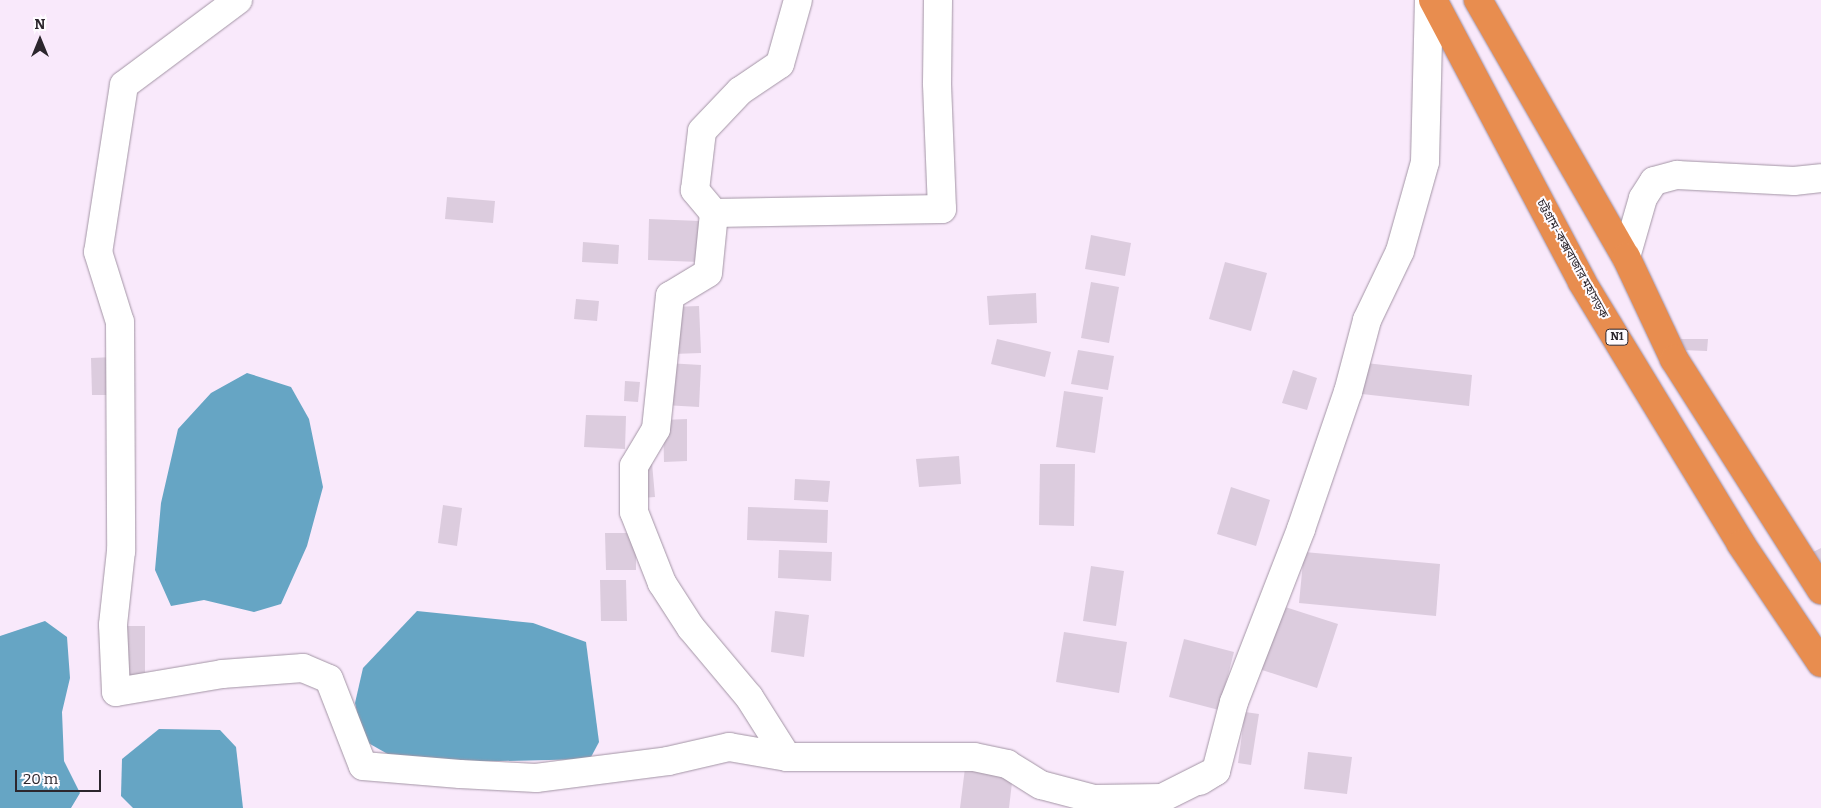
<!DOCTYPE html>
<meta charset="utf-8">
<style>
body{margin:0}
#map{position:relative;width:1821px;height:808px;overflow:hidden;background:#f9e9fb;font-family:Bitter,"Noto Sans Bengali",serif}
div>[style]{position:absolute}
.water>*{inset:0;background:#66a5c4}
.building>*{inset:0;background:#dcccde}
.roads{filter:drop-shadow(0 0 1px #a395a5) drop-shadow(0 0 1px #a395a5)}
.minor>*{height:28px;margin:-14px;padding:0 14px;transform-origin:14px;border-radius:14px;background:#fff}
.highway>*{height:28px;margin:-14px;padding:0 14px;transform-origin:14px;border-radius:14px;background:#e88d4f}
span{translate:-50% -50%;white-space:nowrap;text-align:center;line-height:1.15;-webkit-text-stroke:4px #fefbff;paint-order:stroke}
.shield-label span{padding:1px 4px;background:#fefbff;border:1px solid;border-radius:4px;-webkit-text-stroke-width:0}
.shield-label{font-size:11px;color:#2c262d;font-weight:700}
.street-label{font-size:12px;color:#2c262d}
.north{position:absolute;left:15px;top:15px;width:50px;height:50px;-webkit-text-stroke:4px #fefbff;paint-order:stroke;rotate:0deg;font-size:14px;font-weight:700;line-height:20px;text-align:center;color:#2c262d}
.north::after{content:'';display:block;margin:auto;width:18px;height:22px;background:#2c262d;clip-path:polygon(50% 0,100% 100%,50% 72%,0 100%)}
.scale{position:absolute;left:15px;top:770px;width:86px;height:22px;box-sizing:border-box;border:2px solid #2c262d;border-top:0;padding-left:6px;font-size:15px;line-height:18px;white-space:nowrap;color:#2c262d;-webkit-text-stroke:4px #fefbff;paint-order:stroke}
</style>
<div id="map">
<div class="water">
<div style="clip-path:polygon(247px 373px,291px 387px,309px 419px,323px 487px,307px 546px,281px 604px,254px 612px,204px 600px,171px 606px,155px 570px,161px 503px,178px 429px,211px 393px)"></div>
<div style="clip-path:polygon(417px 611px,533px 623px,586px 642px,599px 742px,590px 759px,461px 762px,393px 757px,363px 740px,355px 703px,363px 668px)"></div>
<div style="clip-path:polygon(45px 621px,67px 637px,70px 678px,62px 712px,64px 761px,80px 793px,71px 808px,0 808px,0 636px)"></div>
<div style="clip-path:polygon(159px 729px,220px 730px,236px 747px,243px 808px,133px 808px,121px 796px,122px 759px)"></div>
</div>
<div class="building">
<div style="clip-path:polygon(447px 197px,495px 201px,493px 223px,445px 219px)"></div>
<div style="clip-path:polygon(649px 219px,700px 221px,699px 262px,648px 260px)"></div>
<div style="clip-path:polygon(1091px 235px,1131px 243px,1125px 276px,1085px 269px)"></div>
<div style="clip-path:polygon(583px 242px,619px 245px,618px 264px,582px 262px)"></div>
<div style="clip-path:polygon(1225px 262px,1267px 273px,1251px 331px,1209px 319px)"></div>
<div style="clip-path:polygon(1091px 282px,1119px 287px,1109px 343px,1081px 338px)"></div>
<div style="clip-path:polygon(1036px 293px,1037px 323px,989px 325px,987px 296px)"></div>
<div style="clip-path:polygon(576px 299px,599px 301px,597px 321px,574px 319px)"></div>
<div style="clip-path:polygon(699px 306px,701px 353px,673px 354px,671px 307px)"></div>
<div style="clip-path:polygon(997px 339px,1051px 352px,1045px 377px,991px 364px)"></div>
<div style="clip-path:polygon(1681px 339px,1708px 339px,1707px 351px,1681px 350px)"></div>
<div style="clip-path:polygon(1078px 350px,1114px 356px,1108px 390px,1071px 384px)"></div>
<div style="clip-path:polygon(114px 357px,114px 395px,92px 395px,91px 358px)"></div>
<div style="clip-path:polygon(667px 363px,701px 365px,699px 407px,664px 405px)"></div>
<div style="clip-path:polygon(1366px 363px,1472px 375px,1469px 406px,1362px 394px)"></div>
<div style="clip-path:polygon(1293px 370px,1317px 378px,1307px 410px,1282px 403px)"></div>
<div style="clip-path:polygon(625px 381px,640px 382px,638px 402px,624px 401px)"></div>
<div style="clip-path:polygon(1064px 391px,1103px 397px,1095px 453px,1056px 447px)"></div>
<div style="clip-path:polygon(586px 415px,626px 416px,625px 449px,584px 447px)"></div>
<div style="clip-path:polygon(687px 419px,687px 461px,664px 462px,663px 420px)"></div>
<div style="clip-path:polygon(959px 456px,961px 484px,919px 487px,916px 459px)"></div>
<div style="clip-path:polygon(652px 463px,655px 497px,641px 498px,638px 464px)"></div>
<div style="clip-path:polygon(1040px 464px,1075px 464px,1074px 526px,1039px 525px)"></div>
<div style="clip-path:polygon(795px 479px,830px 481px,828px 502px,794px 500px)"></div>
<div style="clip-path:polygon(1231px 487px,1270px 500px,1256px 546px,1217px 534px)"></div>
<div style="clip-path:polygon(443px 505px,462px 508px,457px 546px,438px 543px)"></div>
<div style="clip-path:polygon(748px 507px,828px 510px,827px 543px,747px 540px)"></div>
<div style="clip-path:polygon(605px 533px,636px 533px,636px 570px,606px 570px)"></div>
<div style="clip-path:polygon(1821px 548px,1821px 564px,1817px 566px,1811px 553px)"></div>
<div style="clip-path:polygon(779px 550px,832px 552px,831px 581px,778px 578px)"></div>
<div style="clip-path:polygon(1304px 552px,1440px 564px,1436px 616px,1299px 603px)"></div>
<div style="clip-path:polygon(1091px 566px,1124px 571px,1116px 626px,1083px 621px)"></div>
<div style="clip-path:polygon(600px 580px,626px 580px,627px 621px,601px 621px)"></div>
<div style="clip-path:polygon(1279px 605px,1338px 624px,1317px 688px,1259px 669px)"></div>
<div style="clip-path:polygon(775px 611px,809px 615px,804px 657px,771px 652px)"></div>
<div style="clip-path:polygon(126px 626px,145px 626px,145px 681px,126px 681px)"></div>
<div style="clip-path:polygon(1064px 632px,1127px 642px,1119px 693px,1056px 682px)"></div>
<div style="clip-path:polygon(1184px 639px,1234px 652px,1219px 710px,1169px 697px)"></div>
<div style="clip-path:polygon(1245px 712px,1259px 714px,1251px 765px,1238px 763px)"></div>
<div style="clip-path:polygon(1308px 752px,1352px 757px,1347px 794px,1304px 789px)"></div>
<div style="clip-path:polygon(965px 768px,1013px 774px,1009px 808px,960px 808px)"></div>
</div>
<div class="roads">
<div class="minor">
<div style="left:238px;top:0;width:142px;rotate:143.3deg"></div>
<div style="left:124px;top:85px;width:169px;rotate:98.8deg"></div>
<div style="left:98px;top:252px;width:73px;rotate:72.6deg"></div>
<div style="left:120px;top:322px;width:229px;rotate:89.7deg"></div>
<div style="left:121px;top:551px;width:74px;rotate:96.2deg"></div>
<div style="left:113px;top:625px;width:67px;rotate:87.4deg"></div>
<div style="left:116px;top:692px;width:108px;rotate:-9.6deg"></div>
<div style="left:222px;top:674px;width:81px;rotate:-4.2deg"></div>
<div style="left:303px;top:668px;width:28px;rotate:23deg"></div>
<div style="left:329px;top:679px;width:93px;rotate:68.7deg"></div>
<div style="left:363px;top:766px;width:97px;rotate:4.7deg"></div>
<div style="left:460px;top:774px;width:76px;rotate:3deg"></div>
<div style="left:536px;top:778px;width:133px;rotate:-7.3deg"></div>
<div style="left:668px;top:761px;width:63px;rotate:-12.9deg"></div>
<div style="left:729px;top:747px;width:59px;rotate:9.8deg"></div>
<div style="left:787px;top:757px;width:187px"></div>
<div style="left:974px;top:757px;width:34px;rotate:12deg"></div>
<div style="left:1007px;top:764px;width:40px;rotate:32deg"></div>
<div style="left:1041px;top:785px;width:55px;rotate:14.8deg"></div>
<div style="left:1094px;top:799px;width:68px;rotate:-0.8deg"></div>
<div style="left:1162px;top:798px;width:60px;rotate:-26.6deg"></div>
<div style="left:714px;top:213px;width:228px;rotate:-1deg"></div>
<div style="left:942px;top:209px;width:126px;rotate:-92.3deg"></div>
<div style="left:937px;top:83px;width:83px;rotate:-89.3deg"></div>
<div style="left:1626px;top:257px;width:61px;rotate:-73.9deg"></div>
<div style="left:1643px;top:198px;width:20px;rotate:-57deg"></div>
<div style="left:1654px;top:181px;width:24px;rotate:-15deg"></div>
<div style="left:1677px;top:175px;width:117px;rotate:2.9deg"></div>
<div style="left:1794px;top:181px;width:27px;rotate:-6deg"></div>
<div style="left:787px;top:757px;width:71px;rotate:-122.3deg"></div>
<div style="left:749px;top:697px;width:90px;rotate:-130deg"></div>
<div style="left:691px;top:628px;width:54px;rotate:-122.8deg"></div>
<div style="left:662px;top:583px;width:76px;rotate:-111.5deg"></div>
<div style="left:634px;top:512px;width:46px;rotate:-90deg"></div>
<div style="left:634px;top:466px;width:43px;rotate:-59.3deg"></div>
<div style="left:656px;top:429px;width:134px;rotate:-84deg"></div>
<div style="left:670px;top:296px;width:44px;rotate:-31.2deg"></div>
<div style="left:708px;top:273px;width:60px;rotate:-84.3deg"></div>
<div style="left:714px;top:213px;width:30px;rotate:-130deg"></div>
<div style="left:695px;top:190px;width:59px;rotate:-83.2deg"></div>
<div style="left:702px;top:131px;width:55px;rotate:-46.5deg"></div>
<div style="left:740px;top:91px;width:48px;rotate:-34deg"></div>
<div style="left:780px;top:64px;width:66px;rotate:-74.3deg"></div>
<div style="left:1200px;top:781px;width:19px;rotate:-32deg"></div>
<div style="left:1216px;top:771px;width:71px;rotate:-75.4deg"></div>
<div style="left:1234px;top:702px;width:186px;rotate:-68.8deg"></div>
<div style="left:1301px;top:529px;width:145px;rotate:-71.1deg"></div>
<div style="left:1348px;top:392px;width:74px;rotate:-75.2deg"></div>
<div style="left:1367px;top:320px;width:76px;rotate:-64.4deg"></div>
<div style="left:1400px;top:251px;width:92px;rotate:-74.3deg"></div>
<div style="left:1425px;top:162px;width:162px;rotate:-88.6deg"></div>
</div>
<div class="highway">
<div style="left:1433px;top:0;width:319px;rotate:62.1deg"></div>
<div style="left:1582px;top:282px;width:306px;rotate:58.7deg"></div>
<div style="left:1741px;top:544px;width:143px;rotate:56.1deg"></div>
<div style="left:1478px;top:0;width:297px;rotate:60.1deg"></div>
<div style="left:1626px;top:257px;width:113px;rotate:64.8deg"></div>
<div style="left:1674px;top:359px;width:274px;rotate:57.5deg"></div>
</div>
</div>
<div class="shield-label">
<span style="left:1617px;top:337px">N1</span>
</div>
<div class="street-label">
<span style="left:1572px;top:259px;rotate:61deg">চট্টগ্রাম-কক্সবাজার মহাসড়ক</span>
</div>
<div class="north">N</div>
<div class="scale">20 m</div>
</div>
